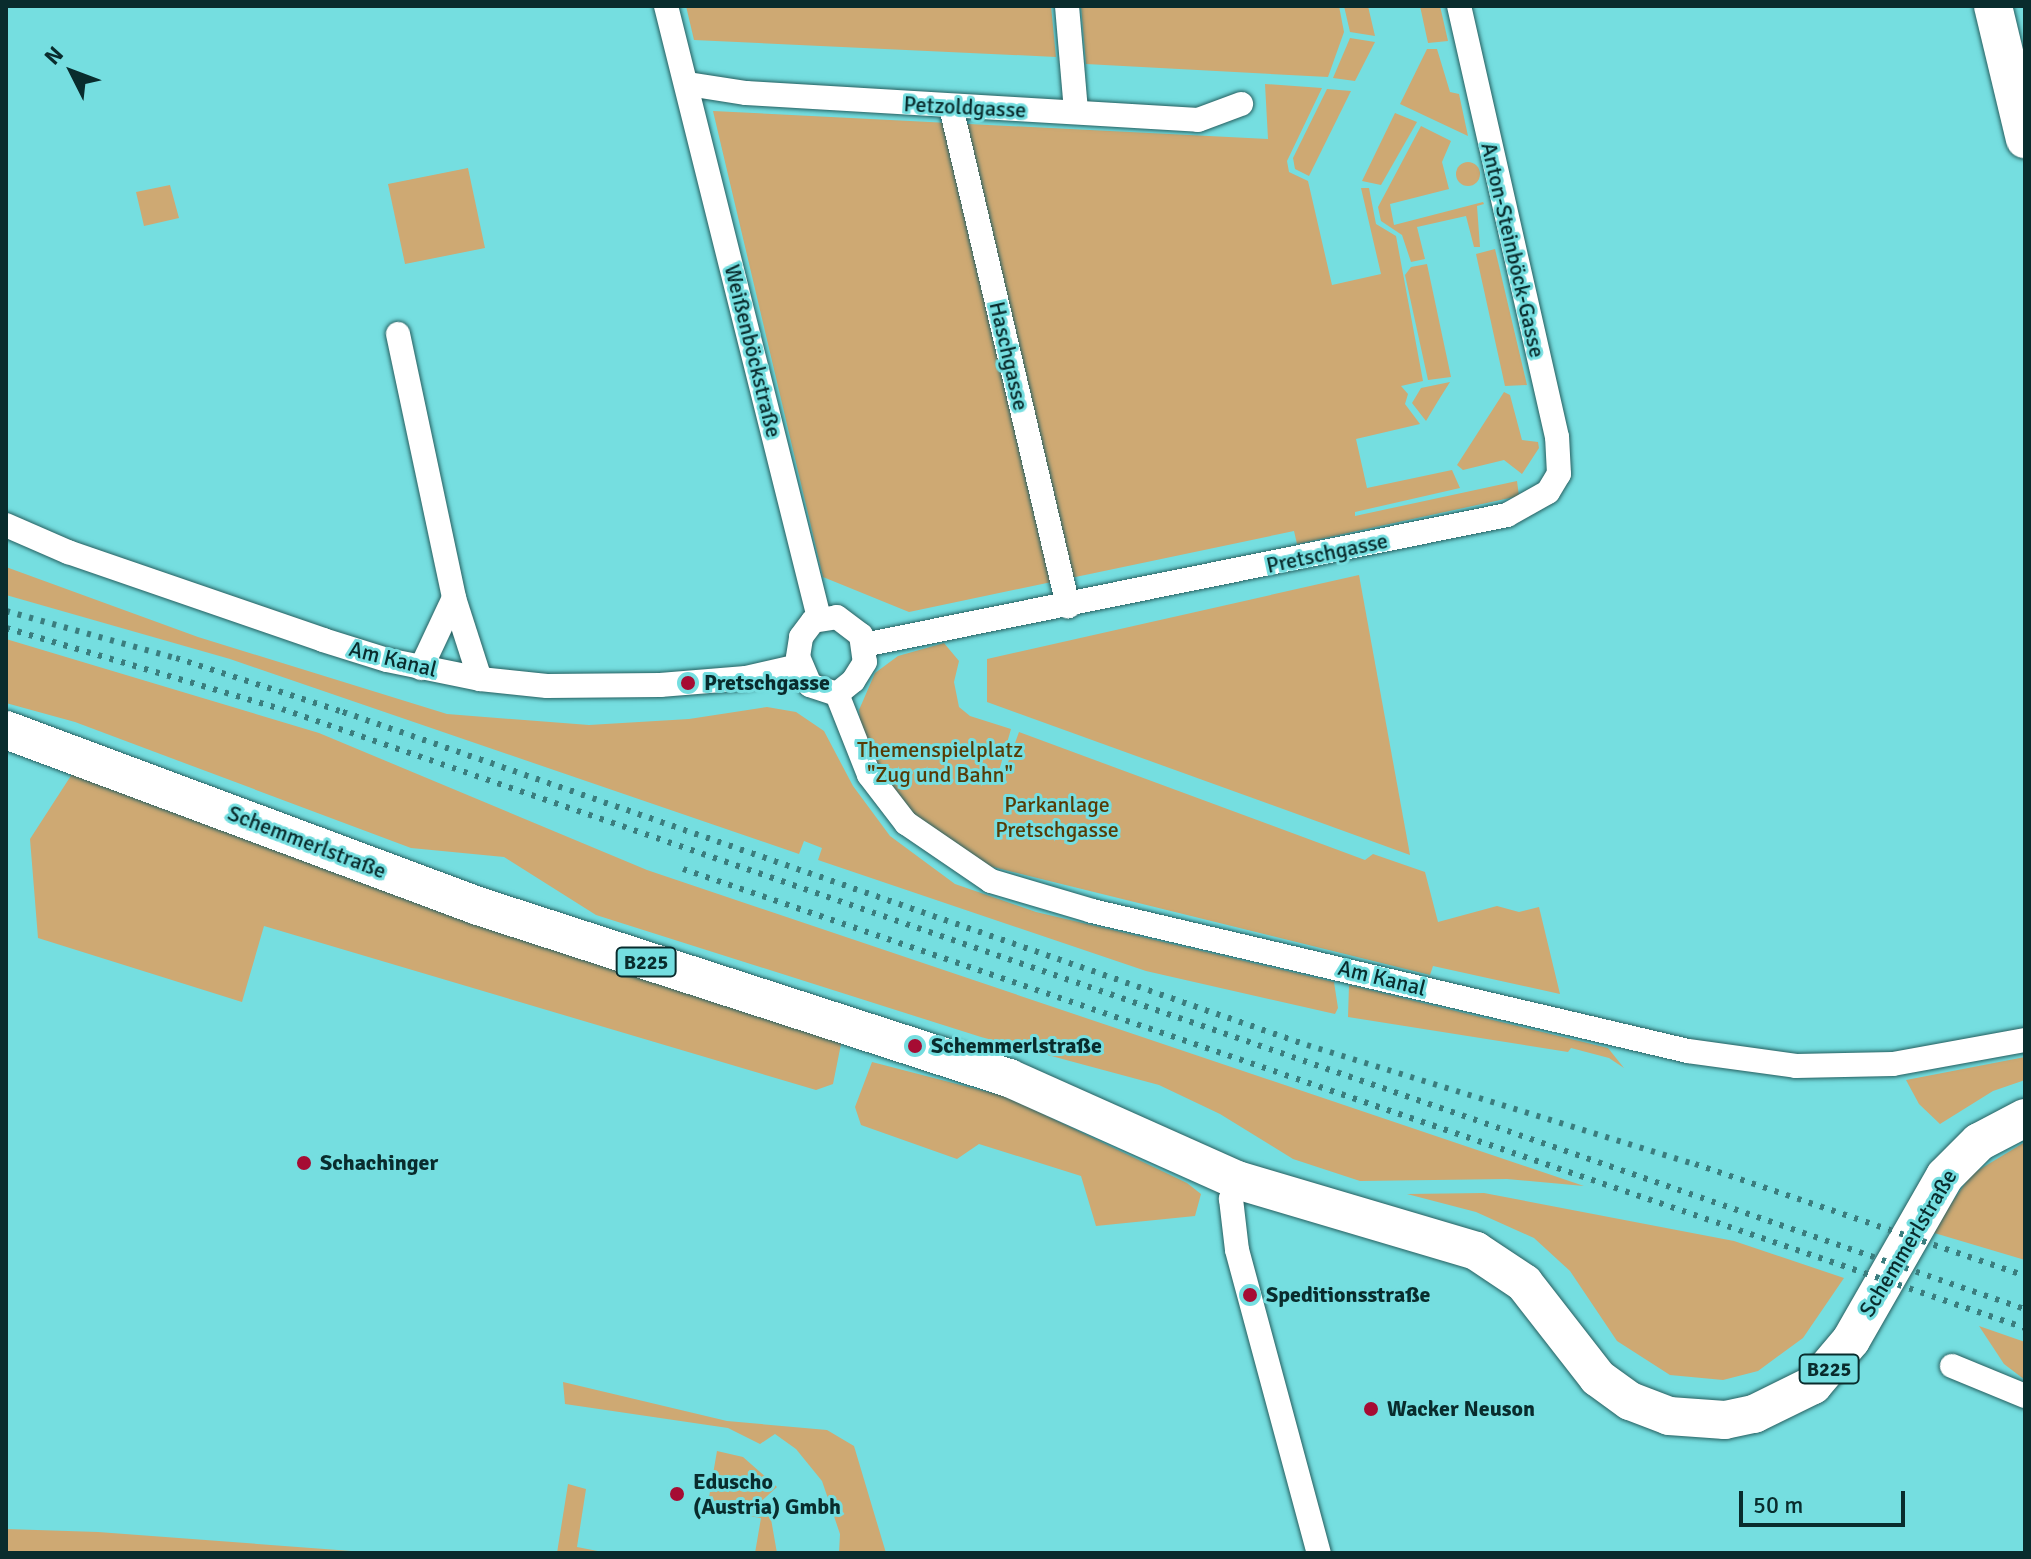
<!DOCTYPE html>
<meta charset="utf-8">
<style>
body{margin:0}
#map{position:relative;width:2031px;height:1559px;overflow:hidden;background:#75dee0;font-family:Signika,sans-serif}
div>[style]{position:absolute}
.green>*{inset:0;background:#cea973}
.round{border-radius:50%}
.roads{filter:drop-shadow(0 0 2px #265e5f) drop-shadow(0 0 2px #265e5f)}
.street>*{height:24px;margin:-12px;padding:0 12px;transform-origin:12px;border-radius:12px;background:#fff}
.primary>*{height:38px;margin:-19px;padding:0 19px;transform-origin:19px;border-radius:19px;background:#fff}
.rail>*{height:6px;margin-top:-3px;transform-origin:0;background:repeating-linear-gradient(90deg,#3a7d7e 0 4px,transparent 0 12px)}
.dots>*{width:22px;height:22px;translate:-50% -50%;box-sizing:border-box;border:4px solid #75dee0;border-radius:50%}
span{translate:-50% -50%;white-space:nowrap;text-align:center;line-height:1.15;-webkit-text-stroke:6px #75dee0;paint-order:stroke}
.shield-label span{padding:2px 6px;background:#75dee0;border:2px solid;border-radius:6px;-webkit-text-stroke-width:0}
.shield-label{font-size:20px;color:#092c2d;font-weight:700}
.street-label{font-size:22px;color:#092c2d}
.poi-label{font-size:22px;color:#092c2d;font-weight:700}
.left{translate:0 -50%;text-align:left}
.park-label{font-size:22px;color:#573b06}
.frame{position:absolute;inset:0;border:8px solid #092c2d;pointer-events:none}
.north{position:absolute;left:32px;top:32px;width:80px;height:80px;-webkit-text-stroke:6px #75dee0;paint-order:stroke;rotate:312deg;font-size:22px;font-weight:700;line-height:32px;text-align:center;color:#092c2d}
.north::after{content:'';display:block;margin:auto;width:28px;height:36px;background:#092c2d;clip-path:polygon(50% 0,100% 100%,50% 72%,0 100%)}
.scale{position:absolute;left:1739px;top:1491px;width:166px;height:36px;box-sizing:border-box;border:4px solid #092c2d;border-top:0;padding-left:10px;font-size:24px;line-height:28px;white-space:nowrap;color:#092c2d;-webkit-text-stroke:6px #75dee0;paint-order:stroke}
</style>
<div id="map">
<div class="green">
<div style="clip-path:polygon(686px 6px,1051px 6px,1056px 57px,694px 40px)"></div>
<div style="clip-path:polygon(1081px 6px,1339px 6px,1344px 32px,1328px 77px,1086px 64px)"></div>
<div style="clip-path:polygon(1344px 6px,1368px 6px,1375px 36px,1350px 32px)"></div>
<div style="clip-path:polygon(1420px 6px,1440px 6px,1448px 41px,1428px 43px)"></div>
<div style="clip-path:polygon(1350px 38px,1375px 42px,1355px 81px,1333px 78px)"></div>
<div style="clip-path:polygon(1427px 49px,1437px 49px,1450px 92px,1459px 94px,1468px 136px,1400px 104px)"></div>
<div style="clip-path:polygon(1265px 84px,1322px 88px,1287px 161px,1289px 172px,1308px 181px,1332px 285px,1381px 274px,1361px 188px,1369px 188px,1376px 224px,1396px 236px,1423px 381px,1401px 386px,1408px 394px,1405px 404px,1420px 424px,1356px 439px,1367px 488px,1452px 470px,1460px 488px,1355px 512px,1355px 516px,1517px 481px,1519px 496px,1297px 544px,1294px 531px,909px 612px,823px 577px,713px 111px,1268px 139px)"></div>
<div style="clip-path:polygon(1327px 89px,1351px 91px,1309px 176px,1295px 169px,1293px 158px)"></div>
<div style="clip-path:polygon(1395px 113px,1417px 122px,1381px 185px,1362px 181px)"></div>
<div style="clip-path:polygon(1421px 126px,1451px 141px,1442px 162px,1449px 189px,1390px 204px,1394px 225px,1483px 202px,1484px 204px,1477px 206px,1480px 247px,1474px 247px,1466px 216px,1417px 227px,1425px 259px,1411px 262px,1402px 235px,1381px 221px,1378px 207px)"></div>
<div class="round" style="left:1456px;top:162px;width:24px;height:24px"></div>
<div style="clip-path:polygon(468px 168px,485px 248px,405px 264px,388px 184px)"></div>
<div style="clip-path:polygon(170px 185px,179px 218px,144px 226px,136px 192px)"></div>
<div style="clip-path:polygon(1495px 249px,1527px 385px,1505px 386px,1476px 254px)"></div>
<div style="clip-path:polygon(1427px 264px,1451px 377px,1428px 380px,1405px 275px,1411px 267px)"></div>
<div style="clip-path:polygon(1450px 382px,1438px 401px,1426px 421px,1412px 403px,1421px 388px)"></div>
<div style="clip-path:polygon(1504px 392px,1510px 395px,1522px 440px,1538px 442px,1539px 448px,1522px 474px,1504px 460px,1463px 470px,1457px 465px)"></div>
<div style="clip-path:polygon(6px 567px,198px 637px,447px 714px,589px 725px,689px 719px,767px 707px,796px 712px,824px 731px,853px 786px,890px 836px,955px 884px,1036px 912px,1334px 982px,1338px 1008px,1335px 1014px,1146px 971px,818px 860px,822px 848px,804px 841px,799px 854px,230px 659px,6px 595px)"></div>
<div style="clip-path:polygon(1359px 575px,1410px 855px,987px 702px,987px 659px)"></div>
<div style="clip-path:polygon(6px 639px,319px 733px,647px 870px,1584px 1186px,1507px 1179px,1360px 1181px,1293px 1159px,1220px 1114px,1159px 1085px,981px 1037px,596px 915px,504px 857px,411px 848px,75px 722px,6px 703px)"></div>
<div style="clip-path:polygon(944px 643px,959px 661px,954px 682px,959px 707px,970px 716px,1011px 729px,997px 778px,1002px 779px,1019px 732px,1365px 860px,1373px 854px,1425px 872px,1438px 922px,1497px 906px,1519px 912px,1539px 907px,1560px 994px,1433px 966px,1430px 975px,981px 864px,924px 826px,906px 805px,881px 773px,861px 729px,859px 710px,875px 673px,898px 656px)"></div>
<div style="clip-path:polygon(74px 771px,832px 1034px,841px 1044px,833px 1084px,816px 1090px,264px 926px,242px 1002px,38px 938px,30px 839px)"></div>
<div style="clip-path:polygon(1349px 985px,1608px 1048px,1624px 1068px,1609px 1058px,1571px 1048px,1568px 1052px,1348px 1017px)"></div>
<div style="clip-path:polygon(2025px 1057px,2025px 1080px,1993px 1091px,1940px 1124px,1919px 1104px,1906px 1080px)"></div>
<div style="clip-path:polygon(872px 1062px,1007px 1097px,1187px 1183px,1201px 1194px,1195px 1216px,1096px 1226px,1081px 1176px,979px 1144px,957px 1159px,861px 1125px,855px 1107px)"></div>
<div style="clip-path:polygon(2025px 1142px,2025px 1260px,1931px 1232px,1972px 1174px)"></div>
<div style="clip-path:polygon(1484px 1193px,1734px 1241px,1844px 1278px,1803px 1338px,1758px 1371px,1723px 1380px,1670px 1375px,1617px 1341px,1570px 1271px,1534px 1238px,1476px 1212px,1407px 1194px)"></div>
<div style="clip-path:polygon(1979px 1326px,2025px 1342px,2025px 1380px,2004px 1364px)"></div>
<div style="clip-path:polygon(563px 1382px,727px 1421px,827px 1430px,854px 1446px,886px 1553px,839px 1553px,840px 1534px,822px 1481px,796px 1449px,775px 1434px,760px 1444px,728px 1428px,565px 1404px)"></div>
<div style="clip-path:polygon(717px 1451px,743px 1457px,777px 1487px,758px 1504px,771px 1519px,777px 1553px,755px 1553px,761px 1518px,707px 1509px)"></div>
<div style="clip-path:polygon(568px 1484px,586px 1489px,577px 1547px,608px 1553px,557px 1553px)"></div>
<div style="clip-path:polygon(6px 1529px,98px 1532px,378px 1553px,6px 1553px)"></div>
</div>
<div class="roads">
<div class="street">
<div style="left:666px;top:6px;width:631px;rotate:75.96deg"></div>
<div style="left:1067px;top:6px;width:106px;rotate:85.1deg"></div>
<div style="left:688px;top:84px;width:59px;rotate:8.8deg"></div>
<div style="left:746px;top:93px;width:453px;rotate:3.4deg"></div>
<div style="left:1198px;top:120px;width:46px;rotate:-20.4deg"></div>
<div style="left:951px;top:107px;width:513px;rotate:76.8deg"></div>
<div style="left:398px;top:334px;width:270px;rotate:78deg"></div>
<div style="left:454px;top:598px;width:85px;rotate:72.2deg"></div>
<div style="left:6px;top:525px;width:68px;rotate:23.5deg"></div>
<div style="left:68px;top:552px;width:270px;rotate:19deg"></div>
<div style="left:323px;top:640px;width:67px;rotate:17.4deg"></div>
<div style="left:387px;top:660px;width:95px;rotate:11.5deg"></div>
<div style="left:480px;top:679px;width:67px;rotate:6deg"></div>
<div style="left:547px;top:686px;width:113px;rotate:-0.5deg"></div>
<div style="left:660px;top:685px;width:86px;rotate:-4.7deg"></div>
<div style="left:746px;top:678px;width:54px;rotate:-12.8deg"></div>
<div style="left:837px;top:617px;width:30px;rotate:37deg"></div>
<div style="left:861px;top:635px;width:27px;rotate:82deg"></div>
<div style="left:865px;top:662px;width:22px;rotate:122deg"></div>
<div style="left:853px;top:681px;width:21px;rotate:141deg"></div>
<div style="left:837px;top:694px;width:28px;rotate:-162deg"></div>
<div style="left:810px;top:685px;width:30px;rotate:-113deg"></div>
<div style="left:798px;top:657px;width:20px;rotate:-81deg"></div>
<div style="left:801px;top:637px;width:20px;rotate:-53deg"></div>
<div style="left:813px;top:621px;width:24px;rotate:-9deg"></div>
<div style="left:864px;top:645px;width:656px;rotate:-11.43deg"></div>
<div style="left:1507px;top:515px;width:47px;rotate:-29.3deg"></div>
<div style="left:1548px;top:492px;width:21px;rotate:-59deg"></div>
<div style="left:1559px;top:474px;width:37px;rotate:-93deg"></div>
<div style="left:1557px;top:437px;width:442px;rotate:-102.8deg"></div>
<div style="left:421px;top:668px;width:77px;rotate:-64.8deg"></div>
<div style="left:837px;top:694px;width:87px;rotate:68.4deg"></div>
<div style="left:869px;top:775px;width:61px;rotate:52.4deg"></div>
<div style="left:906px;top:823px;width:103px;rotate:34.3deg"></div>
<div style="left:991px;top:881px;width:105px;rotate:16.5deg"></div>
<div style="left:1092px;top:911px;width:612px;rotate:13.22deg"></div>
<div style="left:1688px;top:1051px;width:109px;rotate:7.9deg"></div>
<div style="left:1796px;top:1066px;width:97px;rotate:-1.2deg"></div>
<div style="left:1893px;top:1064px;width:134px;rotate:-10.3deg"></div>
<div style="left:1237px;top:1180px;width:20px;rotate:108deg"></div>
<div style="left:1231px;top:1199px;width:51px;rotate:83.3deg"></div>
<div style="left:1237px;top:1250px;width:314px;rotate:74.9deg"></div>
<div style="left:1952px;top:1366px;width:79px;rotate:22.3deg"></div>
</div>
<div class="primary">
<div style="left:1993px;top:6px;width:137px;rotate:76.5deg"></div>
<div style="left:6px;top:730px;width:504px;rotate:20.45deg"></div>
<div style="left:478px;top:906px;width:558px;rotate:17.95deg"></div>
<div style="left:1009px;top:1078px;width:250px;rotate:24.1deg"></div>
<div style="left:1237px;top:1180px;width:249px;rotate:16.5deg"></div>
<div style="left:1476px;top:1251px;width:58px;rotate:33.7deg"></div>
<div style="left:1524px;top:1283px;width:120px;rotate:52.1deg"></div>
<div style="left:1598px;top:1378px;width:39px;rotate:36deg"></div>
<div style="left:1630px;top:1401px;width:42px;rotate:21deg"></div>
<div style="left:1669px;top:1416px;width:56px;rotate:4.1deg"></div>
<div style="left:1725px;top:1420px;width:30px;rotate:-12deg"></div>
<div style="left:1754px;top:1414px;width:66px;rotate:-26.2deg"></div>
<div style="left:1813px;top:1385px;width:59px;rotate:-49.8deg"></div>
<div style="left:1851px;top:1340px;width:189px;rotate:-60.2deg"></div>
<div style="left:1945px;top:1176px;width:48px;rotate:-45deg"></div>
<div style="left:1979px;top:1142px;width:52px;rotate:-27.6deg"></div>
</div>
</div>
<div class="rail">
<div style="left:6px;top:611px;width:176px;rotate:15.5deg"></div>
<div style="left:176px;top:658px;width:176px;rotate:17.9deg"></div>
<div style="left:343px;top:712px;width:1020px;rotate:19.06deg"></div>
<div style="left:1307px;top:1045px;width:406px;rotate:17.1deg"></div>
<div style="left:1695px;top:1164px;width:348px;rotate:18.7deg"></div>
<div style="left:6px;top:628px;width:288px;rotate:16.4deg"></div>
<div style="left:282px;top:709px;width:1843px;rotate:19deg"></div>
<div style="left:683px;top:869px;width:1418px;rotate:18.88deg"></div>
</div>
<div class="dots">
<div style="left:688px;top:683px;background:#a60c33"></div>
<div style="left:915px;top:1046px;background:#a60c33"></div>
<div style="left:304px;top:1163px;background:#a60c33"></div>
<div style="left:1250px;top:1295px;background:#a60c33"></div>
<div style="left:1371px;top:1409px;background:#a60c33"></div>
<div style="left:677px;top:1494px;background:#a60c33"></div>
</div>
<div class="shield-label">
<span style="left:646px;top:962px">B225</span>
<span style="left:1829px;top:1369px">B225</span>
</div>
<div class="street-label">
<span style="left:965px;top:107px;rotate:3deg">Petzoldgasse</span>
<span style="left:1513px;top:250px;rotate:77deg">Anton-Steinböck-Gasse</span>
<span style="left:753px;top:351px;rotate:76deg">Weißenböckstraße</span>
<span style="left:1009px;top:356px;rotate:77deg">Haschgasse</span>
<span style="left:1327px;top:553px;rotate:-12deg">Pretschgasse</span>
<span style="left:393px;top:659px;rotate:14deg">Am Kanal</span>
<span style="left:307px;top:842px;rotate:21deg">Schemmerlstraße</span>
<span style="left:1382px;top:978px;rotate:14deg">Am Kanal</span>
<span style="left:1908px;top:1243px;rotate:-59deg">Schemmerlstraße</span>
</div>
<div class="poi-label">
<span class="left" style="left:704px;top:683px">Pretschgasse</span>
<span class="left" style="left:931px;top:1046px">Schemmerlstraße</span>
<span class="left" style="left:320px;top:1163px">Schachinger</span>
<span class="left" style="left:1266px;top:1295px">Speditionsstraße</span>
<span class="left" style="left:1387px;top:1409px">Wacker Neuson</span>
<span class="left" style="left:693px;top:1494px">Eduscho<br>(Austria) Gmbh</span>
</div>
<div class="park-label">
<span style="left:940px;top:762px">Themenspielplatz<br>"Zug und Bahn"</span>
<span style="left:1057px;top:817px">Parkanlage<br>Pretschgasse</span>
</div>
<div class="frame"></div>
<div class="north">N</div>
<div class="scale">50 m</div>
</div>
